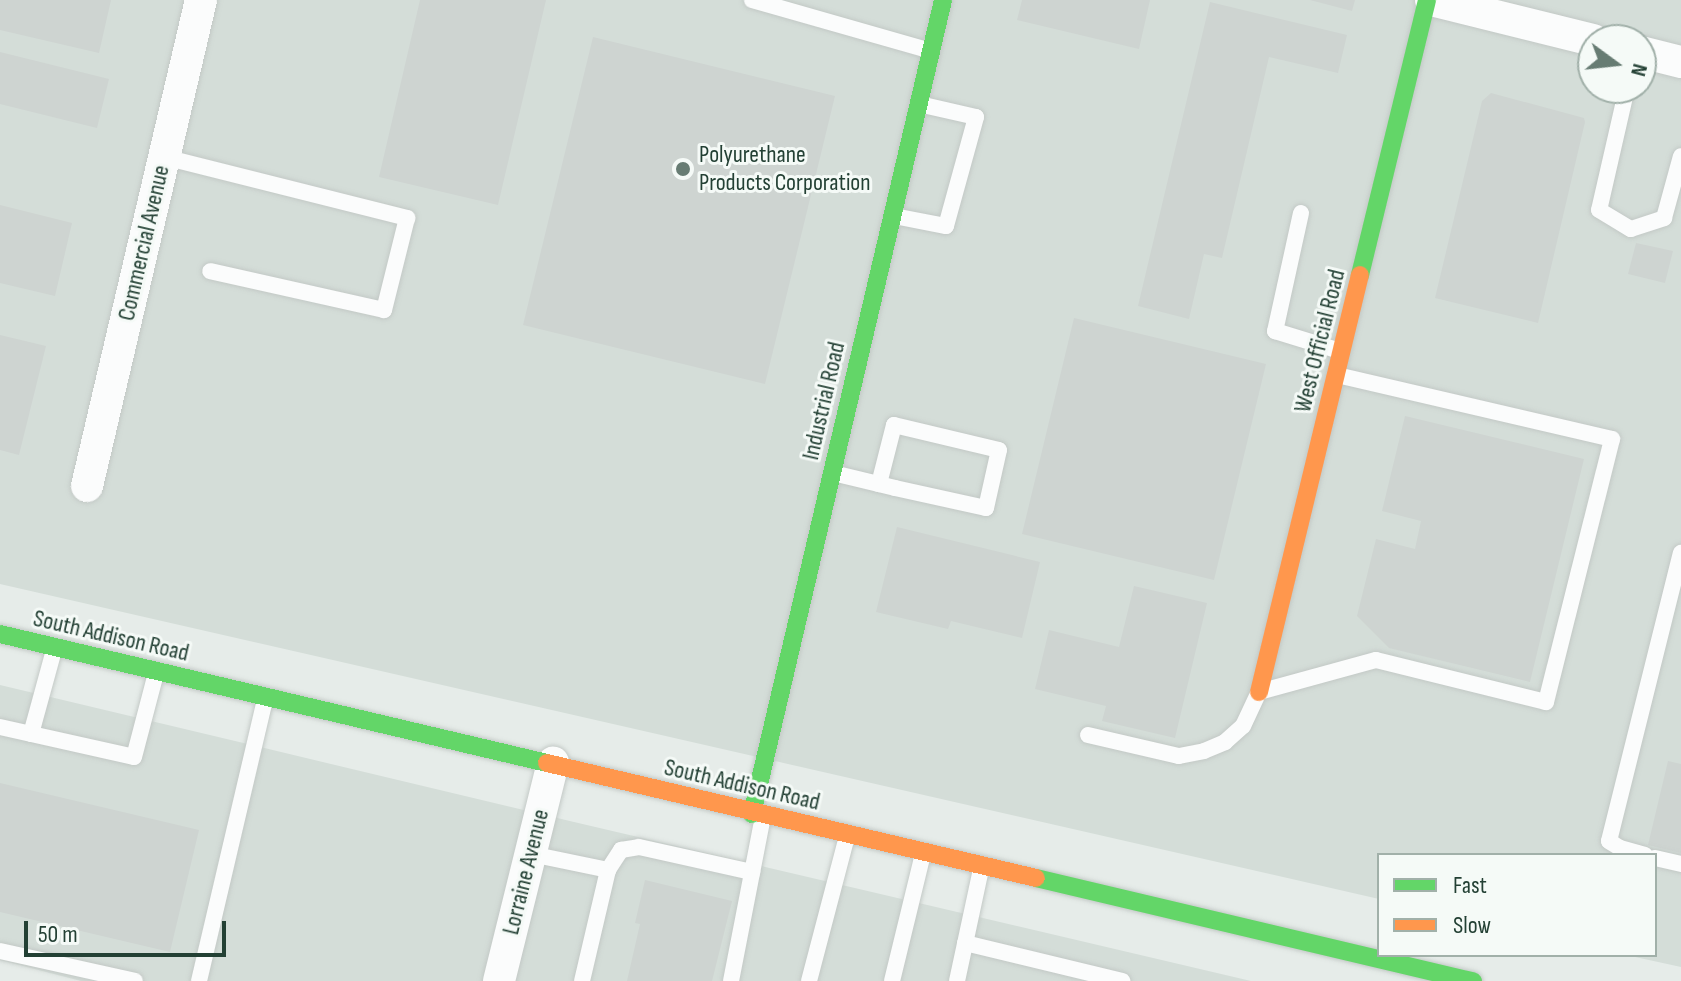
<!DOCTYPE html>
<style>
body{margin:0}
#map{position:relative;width:1681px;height:981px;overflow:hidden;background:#e6ece9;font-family:"Sofia Sans Condensed",sans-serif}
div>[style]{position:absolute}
.built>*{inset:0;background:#d4ddd8}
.building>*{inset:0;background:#ced4d1}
.roads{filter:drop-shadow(0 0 2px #c3c9c6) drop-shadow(0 0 2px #c3c9c6)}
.lane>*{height:16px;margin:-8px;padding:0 8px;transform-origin:8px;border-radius:8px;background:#fbfcfc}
.street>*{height:32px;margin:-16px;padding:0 16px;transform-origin:16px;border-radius:16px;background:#fbfcfc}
.fast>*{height:18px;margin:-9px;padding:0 9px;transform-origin:9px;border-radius:9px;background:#63d668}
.slow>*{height:18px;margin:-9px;padding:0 9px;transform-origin:9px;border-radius:9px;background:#ff974d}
.dots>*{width:22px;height:22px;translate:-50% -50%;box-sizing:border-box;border:4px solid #f5faf7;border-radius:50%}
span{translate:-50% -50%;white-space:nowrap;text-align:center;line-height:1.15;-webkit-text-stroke:6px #f5faf7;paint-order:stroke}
.poi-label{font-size:24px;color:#234034}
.left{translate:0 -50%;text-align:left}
.street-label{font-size:24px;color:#234034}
.legend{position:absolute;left:1377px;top:853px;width:280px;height:104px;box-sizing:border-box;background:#f5faf7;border:2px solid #a1b0a9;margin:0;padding:10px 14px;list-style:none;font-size:24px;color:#234034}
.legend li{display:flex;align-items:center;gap:16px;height:40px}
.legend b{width:40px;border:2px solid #a1b0a9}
.north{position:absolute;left:1577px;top:24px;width:80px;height:80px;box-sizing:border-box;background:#f5faf7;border:2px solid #a1b0a9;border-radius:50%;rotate:105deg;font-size:22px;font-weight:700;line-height:32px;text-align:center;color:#234034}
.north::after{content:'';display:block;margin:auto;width:28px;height:36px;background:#677c73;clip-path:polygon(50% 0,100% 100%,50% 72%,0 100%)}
.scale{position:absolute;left:24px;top:921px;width:202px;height:36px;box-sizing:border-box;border:4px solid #234034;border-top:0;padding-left:10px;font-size:24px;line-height:28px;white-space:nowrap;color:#234034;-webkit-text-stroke:6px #f5faf7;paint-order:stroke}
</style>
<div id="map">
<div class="built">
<div style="clip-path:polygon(evenodd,0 0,1681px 0,1681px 967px,1626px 955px,1655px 955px,1655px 855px,1379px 855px,1379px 899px,0 584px,0 0,1593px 40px,1641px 40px,1641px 88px,1593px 88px,1593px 40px)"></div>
<div style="clip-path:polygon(0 685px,574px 822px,1251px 981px,81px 981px,0 960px)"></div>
</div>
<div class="building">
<div style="clip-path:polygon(0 0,111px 0,99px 53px,0 30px)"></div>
<div style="clip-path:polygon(420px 0,546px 0,498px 205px,379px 177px)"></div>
<div style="clip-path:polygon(1022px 0,1150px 0,1139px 49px,1017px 20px)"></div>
<div style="clip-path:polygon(1310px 0,1355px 0,1352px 11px)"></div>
<div style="clip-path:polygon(1210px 2px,1347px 35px,1338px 73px,1269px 57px,1222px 258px,1204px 254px,1189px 319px,1138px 306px)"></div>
<div style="clip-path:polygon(593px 37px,835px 96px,765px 384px,523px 325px)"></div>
<div style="clip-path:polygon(0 52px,109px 79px,97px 128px,0 104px)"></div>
<div style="clip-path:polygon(1491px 93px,1584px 118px,1585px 122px,1538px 323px,1435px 298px,1482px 101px)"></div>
<div style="clip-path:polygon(0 205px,72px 223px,55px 296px,0 283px)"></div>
<div style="clip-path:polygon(1636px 243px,1673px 251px,1665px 283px,1628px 274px)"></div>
<div style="clip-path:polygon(1074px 318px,1266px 364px,1214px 580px,1022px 534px)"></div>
<div style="clip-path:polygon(0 335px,46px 346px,19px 455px,0 450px)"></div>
<div style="clip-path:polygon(1405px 416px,1584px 459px,1530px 682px,1389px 648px,1357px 616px,1376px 539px,1415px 549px,1421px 521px,1382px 511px)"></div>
<div style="clip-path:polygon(897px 527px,1040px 562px,1022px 638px,951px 621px,948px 629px,876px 612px)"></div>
<div style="clip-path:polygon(1134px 586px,1207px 603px,1175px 738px,1102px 721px,1106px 706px,1035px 689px,1049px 630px,1119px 647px)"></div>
<div style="clip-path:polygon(1668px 761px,1681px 764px,1681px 853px,1648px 845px)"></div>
<div style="clip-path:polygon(0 783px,199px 830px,170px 952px,0 912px)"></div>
<div style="clip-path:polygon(645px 880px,732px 901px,712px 981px,627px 981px,640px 924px,635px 923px)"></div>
</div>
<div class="roads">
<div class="lane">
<div style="left:752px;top:0;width:186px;rotate:15.9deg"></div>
<div style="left:1627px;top:88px;width:125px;rotate:102.9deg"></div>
<div style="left:1599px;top:210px;width:37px;rotate:31deg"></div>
<div style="left:1631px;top:229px;width:35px;rotate:-18deg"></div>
<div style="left:1664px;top:218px;width:64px;rotate:-74.7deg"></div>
<div style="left:164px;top:157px;width:251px;rotate:14.1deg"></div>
<div style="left:407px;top:218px;width:95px;rotate:104deg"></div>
<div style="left:384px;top:310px;width:178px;rotate:-167.4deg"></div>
<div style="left:1301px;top:213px;width:121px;rotate:102.4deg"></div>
<div style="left:1275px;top:331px;width:68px;rotate:17.1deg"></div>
<div style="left:894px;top:216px;width:53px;rotate:10.9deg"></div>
<div style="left:946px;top:226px;width:113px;rotate:-74.6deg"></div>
<div style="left:976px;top:117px;width:58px;rotate:-167.2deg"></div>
<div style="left:833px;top:473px;width:64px;rotate:13.6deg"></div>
<div style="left:895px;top:488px;width:93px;rotate:12.4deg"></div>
<div style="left:986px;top:508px;width:59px;rotate:-77.4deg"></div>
<div style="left:999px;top:450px;width:108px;rotate:-166.6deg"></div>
<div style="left:894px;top:425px;width:61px;rotate:104.3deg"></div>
<div style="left:0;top:727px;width:137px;rotate:12.6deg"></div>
<div style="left:134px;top:757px;width:87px;rotate:-75.3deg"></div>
<div style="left:31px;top:734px;width:87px;rotate:-74.7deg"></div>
<div style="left:1088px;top:735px;width:93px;rotate:13deg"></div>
<div style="left:1179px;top:756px;width:25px;rotate:-11deg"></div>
<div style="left:1204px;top:751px;width:23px;rotate:-23deg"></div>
<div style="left:1225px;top:742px;width:24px;rotate:-42deg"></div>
<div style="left:1243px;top:726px;width:38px;rotate:-65deg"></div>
<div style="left:1259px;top:692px;width:121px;rotate:-15.3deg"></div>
<div style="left:1376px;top:660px;width:175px;rotate:13.9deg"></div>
<div style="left:1546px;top:702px;width:271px;rotate:-75.9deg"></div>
<div style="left:1612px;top:439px;width:281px;rotate:-166.9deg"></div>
<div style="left:531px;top:854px;width:79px;rotate:11.7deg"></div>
<div style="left:1645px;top:855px;width:26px;rotate:-164deg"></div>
<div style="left:1620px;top:848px;width:13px;rotate:-148deg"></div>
<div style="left:1609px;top:841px;width:297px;rotate:-76deg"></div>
<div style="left:1655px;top:858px;width:27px;rotate:13deg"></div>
<div style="left:965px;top:943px;width:162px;rotate:13.6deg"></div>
<div style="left:0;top:951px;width:138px;rotate:12.5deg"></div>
<div style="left:199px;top:981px;width:290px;rotate:-76.8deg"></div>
<div style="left:582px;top:981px;width:114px;rotate:-76.8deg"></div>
<div style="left:608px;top:870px;width:24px;rotate:-57deg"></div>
<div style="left:621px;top:850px;width:18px;rotate:-9deg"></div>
<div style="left:639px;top:847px;width:116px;rotate:12.5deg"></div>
<div style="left:731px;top:981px;width:168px;rotate:-79deg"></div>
<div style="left:809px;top:981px;width:150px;rotate:-75.3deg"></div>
<div style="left:892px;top:981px;width:131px;rotate:-76.3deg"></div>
<div style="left:957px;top:981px;width:115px;rotate:-77.9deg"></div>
</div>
<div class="street">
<div style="left:1431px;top:0;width:167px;rotate:13.9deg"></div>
<div style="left:1641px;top:52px;width:41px;rotate:14deg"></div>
<div style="left:87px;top:486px;width:499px;rotate:-76.8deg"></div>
<div style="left:499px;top:981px;width:225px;rotate:-76.1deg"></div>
</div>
<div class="fast">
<div style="left:1360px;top:275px;width:283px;rotate:-76.3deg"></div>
<div style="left:0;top:634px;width:562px;rotate:13.27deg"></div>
<div style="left:752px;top:814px;width:836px;rotate:-76.79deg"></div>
<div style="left:1036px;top:878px;width:449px;rotate:13.3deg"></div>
</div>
<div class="slow">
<div style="left:1259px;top:692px;width:429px;rotate:-76.4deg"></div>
<div style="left:547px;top:763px;width:502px;rotate:13.23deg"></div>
</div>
</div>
<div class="dots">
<div style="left:683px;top:169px;background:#677c73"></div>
</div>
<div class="poi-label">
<span class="left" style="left:699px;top:169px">Polyurethane<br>Products Corporation</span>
</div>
<div class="street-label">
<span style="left:144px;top:243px;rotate:-77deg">Commercial Avenue</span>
<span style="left:1320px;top:341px;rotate:-76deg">West Official Road</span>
<span style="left:824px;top:401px;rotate:-77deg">Industrial Road</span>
<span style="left:111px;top:636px;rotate:13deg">South Addison Road</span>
<span style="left:742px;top:785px;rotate:13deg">South Addison Road</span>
<span style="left:526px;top:872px;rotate:-76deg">Lorraine Avenue</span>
</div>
<ul class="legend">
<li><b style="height:10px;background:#63d668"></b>Fast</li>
<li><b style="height:10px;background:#ff974d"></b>Slow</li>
</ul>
<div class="north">N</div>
<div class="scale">50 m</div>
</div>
